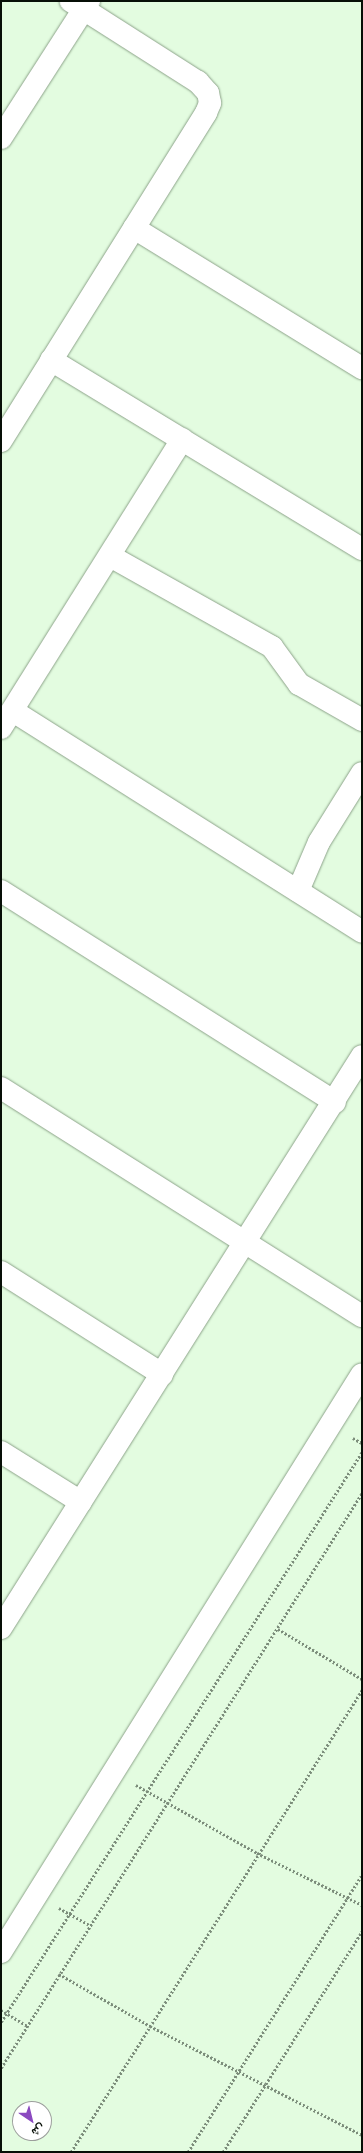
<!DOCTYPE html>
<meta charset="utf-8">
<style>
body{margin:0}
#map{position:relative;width:363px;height:2153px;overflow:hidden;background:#e3fce0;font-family:"IBM Plex Sans",Vazirmatn,sans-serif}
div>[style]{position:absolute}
.path>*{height:2.5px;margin-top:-1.25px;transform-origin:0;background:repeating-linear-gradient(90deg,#7c8d7b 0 2px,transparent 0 4px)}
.roads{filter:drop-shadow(0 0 1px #8ca389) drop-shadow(0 0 1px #8ca389)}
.street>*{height:22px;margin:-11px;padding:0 11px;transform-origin:11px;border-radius:11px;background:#fff}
span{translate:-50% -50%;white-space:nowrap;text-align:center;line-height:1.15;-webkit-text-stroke:3px #fff;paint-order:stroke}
.frame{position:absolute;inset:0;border:2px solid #070f07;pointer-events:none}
.north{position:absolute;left:12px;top:2101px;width:40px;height:40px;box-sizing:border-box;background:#fff;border:1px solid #9c9f9c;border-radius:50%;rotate:145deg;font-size:11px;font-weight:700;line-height:16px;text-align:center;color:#070f07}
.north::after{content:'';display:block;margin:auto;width:14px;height:18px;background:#8b4ac0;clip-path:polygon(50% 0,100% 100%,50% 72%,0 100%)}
</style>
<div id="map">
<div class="path">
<div style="left:353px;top:1438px;width:10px;rotate:29deg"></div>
<div style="left:278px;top:1629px;width:98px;rotate:30.8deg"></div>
<div style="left:136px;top:1785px;width:139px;rotate:29.3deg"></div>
<div style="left:257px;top:1853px;width:117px;rotate:26.3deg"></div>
<div style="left:59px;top:1908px;width:35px;rotate:29deg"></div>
<div style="left:59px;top:1974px;width:105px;rotate:29.7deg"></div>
<div style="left:150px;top:2026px;width:238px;rotate:27.2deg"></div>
<div style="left:1px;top:2010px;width:31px;rotate:31deg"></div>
<div style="left:1px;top:2022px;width:675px;rotate:-57.65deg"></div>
<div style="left:1px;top:2068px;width:679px;rotate:-57.88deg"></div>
<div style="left:71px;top:2152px;width:546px;rotate:-57.79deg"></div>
<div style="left:188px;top:2152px;width:327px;rotate:-57.9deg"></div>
<div style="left:223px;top:2152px;width:261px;rotate:-57.8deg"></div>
</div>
<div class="roads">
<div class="street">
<div style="left:1px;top:138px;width:163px;rotate:-57.3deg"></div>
<div style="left:134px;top:228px;width:268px;rotate:31.6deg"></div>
<div style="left:51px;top:360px;width:364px;rotate:31.3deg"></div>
<div style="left:1px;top:441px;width:387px;rotate:-58deg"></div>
<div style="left:206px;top:113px;width:11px;rotate:-68deg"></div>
<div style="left:210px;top:103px;width:10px;rotate:-101deg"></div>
<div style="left:208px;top:93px;width:15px;rotate:-132deg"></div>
<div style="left:198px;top:82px;width:151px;rotate:-147.5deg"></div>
<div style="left:110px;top:556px;width:186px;rotate:29.3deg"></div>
<div style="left:272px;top:647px;width:46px;rotate:53.9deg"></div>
<div style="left:299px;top:684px;width:73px;rotate:29.7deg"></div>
<div style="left:13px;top:711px;width:413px;rotate:32.3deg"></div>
<div style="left:1px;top:728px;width:341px;rotate:-57.9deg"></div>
<div style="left:1px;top:891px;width:395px;rotate:32.3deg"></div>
<div style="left:298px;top:891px;width:53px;rotate:-66.8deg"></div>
<div style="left:319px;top:842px;width:81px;rotate:-58.1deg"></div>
<div style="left:1px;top:1088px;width:427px;rotate:32.3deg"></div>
<div style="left:1px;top:1272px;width:191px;rotate:32.4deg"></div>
<div style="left:1px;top:1452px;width:94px;rotate:32deg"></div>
<div style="left:1px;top:1628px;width:676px;rotate:-57.74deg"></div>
<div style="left:1px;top:1952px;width:681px;rotate:-58.01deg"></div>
</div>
</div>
<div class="frame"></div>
<div class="north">ش</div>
</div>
